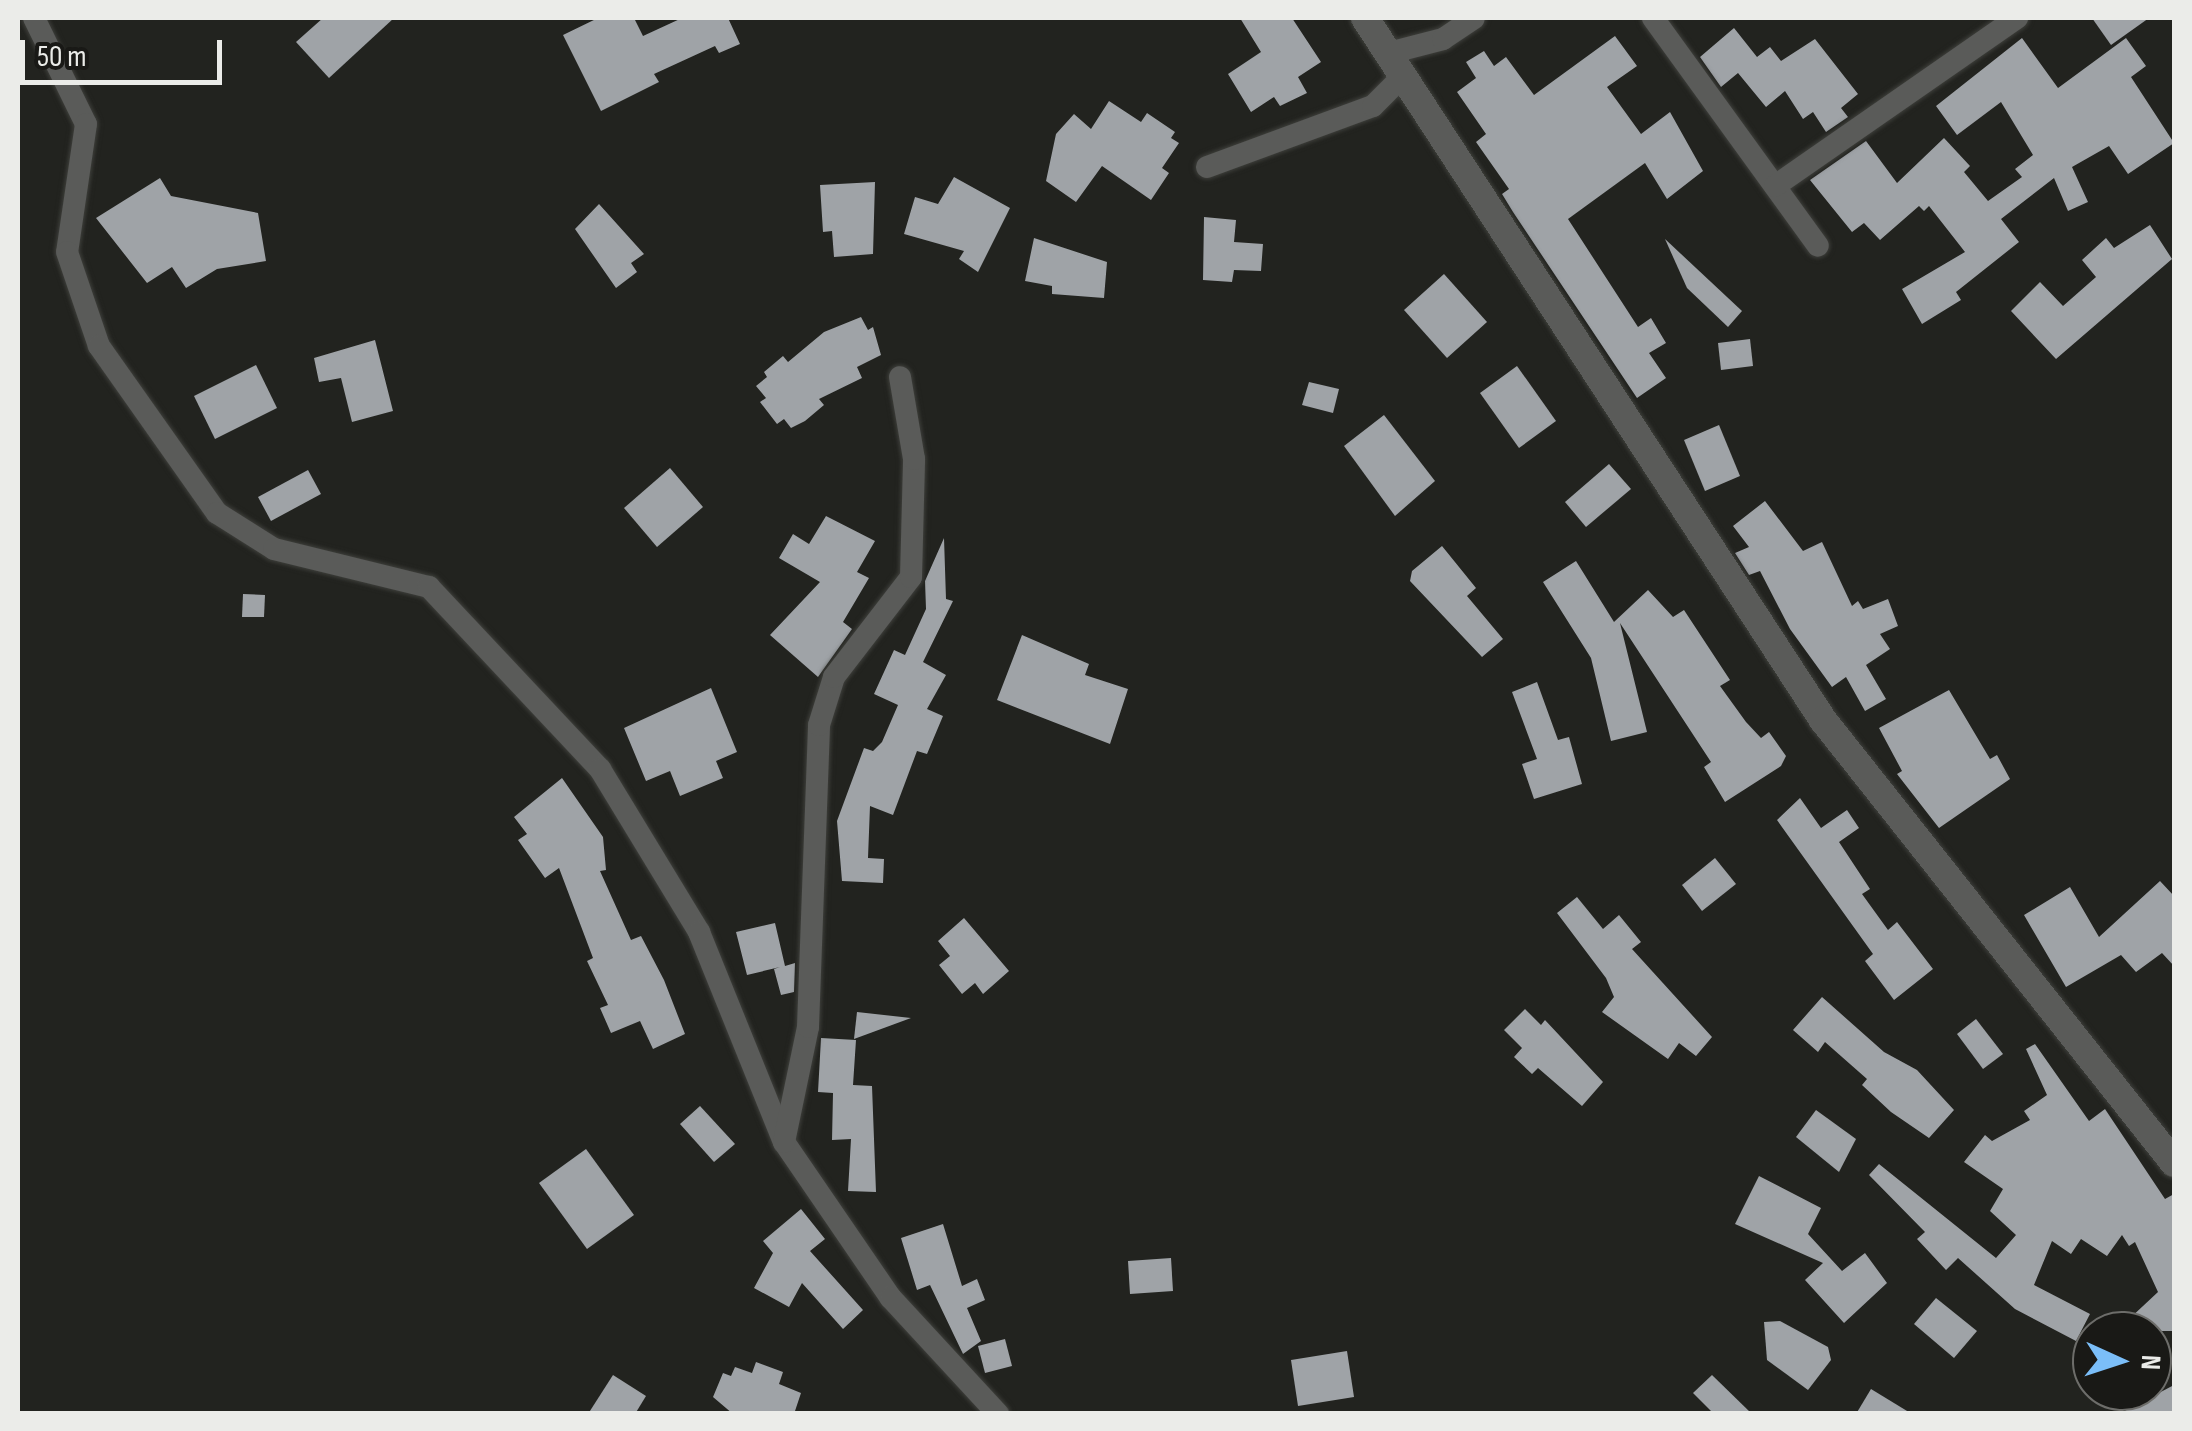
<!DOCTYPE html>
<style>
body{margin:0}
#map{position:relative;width:2192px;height:1431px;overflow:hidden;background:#22231f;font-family:"Sofia Sans Condensed",sans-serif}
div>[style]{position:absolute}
.building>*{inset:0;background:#9fa3a7}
.roads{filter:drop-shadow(0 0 2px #3e3f3b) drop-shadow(0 0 2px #3e3f3b)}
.minor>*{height:22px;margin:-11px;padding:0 11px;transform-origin:11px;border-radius:11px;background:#5a5b59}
.tertiary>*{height:28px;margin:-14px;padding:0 14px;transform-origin:14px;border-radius:14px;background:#5a5b59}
span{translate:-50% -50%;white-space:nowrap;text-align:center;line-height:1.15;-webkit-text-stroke:10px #191916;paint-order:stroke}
.frame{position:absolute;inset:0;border:20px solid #ebece9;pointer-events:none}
.north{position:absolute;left:2072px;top:1311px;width:100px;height:100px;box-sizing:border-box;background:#191916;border:2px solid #6d6d6a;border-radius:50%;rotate:93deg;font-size:28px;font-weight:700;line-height:40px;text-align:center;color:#ebece9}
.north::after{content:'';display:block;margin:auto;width:35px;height:45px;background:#7bbef8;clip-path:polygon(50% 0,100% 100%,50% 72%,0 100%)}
.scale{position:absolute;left:20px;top:40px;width:202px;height:45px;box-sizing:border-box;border:5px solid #ebece9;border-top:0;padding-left:12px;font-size:30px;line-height:35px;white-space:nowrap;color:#ebece9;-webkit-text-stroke:8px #191916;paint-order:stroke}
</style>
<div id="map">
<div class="building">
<div style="clip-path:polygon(323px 18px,394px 18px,329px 78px,296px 42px)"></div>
<div style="clip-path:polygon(598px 18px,634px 18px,643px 36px,682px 18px,728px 18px,740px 44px,719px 53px,715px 46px,654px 74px,659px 82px,601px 111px,563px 35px)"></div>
<div style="clip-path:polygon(1240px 18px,1292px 18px,1321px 62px,1298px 77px,1307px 93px,1280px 106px,1274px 97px,1251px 112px,1228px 74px,1261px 52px)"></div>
<div style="clip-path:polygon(2092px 18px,2149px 18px,2111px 45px)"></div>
<div style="clip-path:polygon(1734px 28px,1757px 57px,1770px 47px,1781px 61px,1815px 39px,1858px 94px,1841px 108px,1848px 117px,1826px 132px,1813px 112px,1803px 119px,1785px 91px,1766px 107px,1738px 73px,1721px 87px,1700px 57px)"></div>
<div style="clip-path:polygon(1615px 36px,1637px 66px,1607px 87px,1641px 134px,1670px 112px,1703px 171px,1667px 199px,1645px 163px,1568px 219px,1638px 327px,1651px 318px,1666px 343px,1649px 353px,1666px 378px,1637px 398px,1513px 212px,1502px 194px,1509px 189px,1476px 142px,1486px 134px,1457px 92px,1476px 78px,1466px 62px,1484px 51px,1494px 66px,1506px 57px,1534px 95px)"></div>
<div style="clip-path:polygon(2022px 38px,2058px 88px,2126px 38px,2146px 66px,2131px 77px,2174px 143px,2128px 174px,2109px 146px,2072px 167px,2088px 202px,2068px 211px,2054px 178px,2001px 219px,2019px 242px,1956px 292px,1961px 300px,1922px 324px,1902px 289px,1965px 252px,1929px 206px,1924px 211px,1919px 206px,1880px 240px,1864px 223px,1852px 232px,1810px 180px,1866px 141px,1897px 183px,1944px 138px,1970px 166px,1964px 172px,1988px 201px,2022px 177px,2015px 169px,2033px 155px,2001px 102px,1957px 135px,1936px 106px)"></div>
<div style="clip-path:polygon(1109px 101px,1141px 122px,1147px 113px,1175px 132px,1171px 138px,1179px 143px,1162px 168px,1169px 173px,1151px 200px,1102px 166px,1076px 202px,1046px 181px,1056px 134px,1074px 114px,1091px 129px)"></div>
<div style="clip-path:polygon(954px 177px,1010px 208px,978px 272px,959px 259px,964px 251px,904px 234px,915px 197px,938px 204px)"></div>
<div style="clip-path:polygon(160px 178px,171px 196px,258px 213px,266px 261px,217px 269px,186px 288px,172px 267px,147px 283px,96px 218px)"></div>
<div style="clip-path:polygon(875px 182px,873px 254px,834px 257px,832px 231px,823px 232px,820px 185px)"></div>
<div style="clip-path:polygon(599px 204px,644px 254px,631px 263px,637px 272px,616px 288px,575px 229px)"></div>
<div style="clip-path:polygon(1204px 217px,1236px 220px,1234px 242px,1263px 244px,1261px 271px,1234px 270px,1232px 282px,1203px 280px)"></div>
<div style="clip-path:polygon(2150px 225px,2172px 259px,2056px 359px,2011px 311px,2040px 282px,2063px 306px,2096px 277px,2082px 260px,2106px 238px,2114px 248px)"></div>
<div style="clip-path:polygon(1034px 238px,1107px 262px,1104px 298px,1052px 294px,1052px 286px,1025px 281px)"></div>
<div style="clip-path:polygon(1665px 239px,1742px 311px,1728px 327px,1687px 288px)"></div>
<div style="clip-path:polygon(1444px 274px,1487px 322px,1447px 358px,1404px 310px)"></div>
<div style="clip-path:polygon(861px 317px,868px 330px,873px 327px,881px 355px,857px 367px,862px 378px,819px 399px,824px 405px,805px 421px,791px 428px,784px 419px,777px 424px,760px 402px,766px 398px,756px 386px,767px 377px,764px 372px,783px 356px,788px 362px,824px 332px)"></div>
<div style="clip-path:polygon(1750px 339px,1753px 366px,1721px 370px,1718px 343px)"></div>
<div style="clip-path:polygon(375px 340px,393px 411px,352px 422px,341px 378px,319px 382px,314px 358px)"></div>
<div style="clip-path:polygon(256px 365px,277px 408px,215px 439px,194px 396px)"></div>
<div style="clip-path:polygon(1517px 366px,1556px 421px,1519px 448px,1480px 393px)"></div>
<div style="clip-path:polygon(1309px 382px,1339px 389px,1333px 413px,1302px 405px)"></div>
<div style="clip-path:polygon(1384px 415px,1435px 481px,1395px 516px,1344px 446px)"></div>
<div style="clip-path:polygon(1719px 425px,1740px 476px,1705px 491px,1684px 440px)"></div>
<div style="clip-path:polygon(1609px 464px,1631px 489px,1586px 527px,1565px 502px)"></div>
<div style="clip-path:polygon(670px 468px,703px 507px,657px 547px,624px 508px)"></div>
<div style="clip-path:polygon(308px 470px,321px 494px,271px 521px,258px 497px)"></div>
<div style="clip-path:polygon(1765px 501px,1803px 551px,1822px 542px,1852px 606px,1858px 601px,1863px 609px,1888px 599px,1898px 626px,1880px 634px,1890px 649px,1866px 665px,1886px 699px,1865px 711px,1846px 677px,1832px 687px,1790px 629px,1760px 571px,1749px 575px,1735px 553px,1749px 547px,1733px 526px)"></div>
<div style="clip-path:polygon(826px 516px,875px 541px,857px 572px,869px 578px,843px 622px,852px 629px,818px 677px,770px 635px,820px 582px,779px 558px,793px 534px,809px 544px)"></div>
<div style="clip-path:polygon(944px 538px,946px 599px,953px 601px,923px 662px,946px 675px,927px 709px,943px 716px,927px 754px,917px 751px,893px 815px,870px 806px,868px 858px,884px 859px,883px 883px,842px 881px,837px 821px,864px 748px,873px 751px,882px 742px,898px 705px,874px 694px,894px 650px,905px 655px,926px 609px,925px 581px)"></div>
<div style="clip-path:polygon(1442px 546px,1476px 588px,1467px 596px,1503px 639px,1482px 657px,1410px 581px,1412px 571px)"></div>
<div style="clip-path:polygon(1576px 561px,1614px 622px,1648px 590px,1673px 617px,1684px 610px,1730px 680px,1720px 686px,1746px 722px,1761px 738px,1769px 732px,1786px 756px,1781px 766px,1725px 802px,1704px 767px,1711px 762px,1620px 623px,1647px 732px,1611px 741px,1591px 658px,1543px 582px)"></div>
<div style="clip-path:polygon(243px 594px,265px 595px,264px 617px,242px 617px)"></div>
<div style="clip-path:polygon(1022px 635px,1089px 664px,1085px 675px,1128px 689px,1110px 744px,997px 700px)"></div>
<div style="clip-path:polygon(1537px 682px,1558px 740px,1569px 737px,1582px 784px,1534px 799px,1522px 764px,1537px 759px,1512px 692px)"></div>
<div style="clip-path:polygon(711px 688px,737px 752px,716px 761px,723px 778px,680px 796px,670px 771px,646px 781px,624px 728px)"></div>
<div style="clip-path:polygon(1949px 690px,1990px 759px,1997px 755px,2010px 779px,1939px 828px,1897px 774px,1902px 771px,1879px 728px)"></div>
<div style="clip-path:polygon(562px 778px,603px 837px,606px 870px,600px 871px,631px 940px,641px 936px,664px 980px,685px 1034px,653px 1049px,640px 1021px,611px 1033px,600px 1008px,608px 1005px,587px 961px,593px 958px,559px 868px,545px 878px,518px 840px,527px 834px,514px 817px)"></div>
<div style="clip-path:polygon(1800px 798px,1821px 828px,1847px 810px,1859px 828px,1839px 842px,1870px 889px,1862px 894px,1888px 930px,1897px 922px,1933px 969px,1894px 1000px,1865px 961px,1873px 954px,1777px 820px)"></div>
<div style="clip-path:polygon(1715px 858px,1736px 884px,1702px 911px,1682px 885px)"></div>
<div style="clip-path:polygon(2160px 881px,2174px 896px,2174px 966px,2162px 953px,2136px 972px,2121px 955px,2066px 987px,2024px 915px,2070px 887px,2099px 937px)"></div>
<div style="clip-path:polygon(1577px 897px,1603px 929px,1619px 915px,1641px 942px,1632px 949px,1712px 1037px,1696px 1056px,1679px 1043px,1668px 1059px,1602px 1012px,1614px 997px,1606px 978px,1557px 913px)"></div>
<div style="clip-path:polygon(964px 918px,1009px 971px,983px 994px,975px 983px,962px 994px,939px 965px,950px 956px,938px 941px)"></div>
<div style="clip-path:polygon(775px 923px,785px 966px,795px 963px,794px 992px,781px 995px,774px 969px,780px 967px,747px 975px,736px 932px)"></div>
<div style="clip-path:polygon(1822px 997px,1884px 1052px,1917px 1070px,1954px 1110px,1929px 1138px,1891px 1112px,1862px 1085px,1867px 1079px,1825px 1042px,1818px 1052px,1793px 1030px)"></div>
<div style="clip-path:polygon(1525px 1009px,1541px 1025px,1545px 1020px,1603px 1082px,1582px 1106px,1538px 1068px,1532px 1074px,1514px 1057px,1522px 1048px,1504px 1030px)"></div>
<div style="clip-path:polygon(857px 1012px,911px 1018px,854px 1039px)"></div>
<div style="clip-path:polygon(1976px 1019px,2003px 1054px,1983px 1069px,1957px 1034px)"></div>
<div style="clip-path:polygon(821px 1038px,856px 1040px,853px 1085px,872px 1086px,876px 1192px,848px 1191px,851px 1139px,832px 1140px,833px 1093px,818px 1092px)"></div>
<div style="clip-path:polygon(2035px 1044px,2089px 1121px,2105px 1109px,2165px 1199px,2174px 1194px,2174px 1331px,2138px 1331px,2128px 1320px,2158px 1292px,2135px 1242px,2129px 1246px,2122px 1235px,2107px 1256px,2081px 1239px,2071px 1254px,2052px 1241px,2034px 1285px,2090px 1314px,2076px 1341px,2015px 1309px,1958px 1258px,1946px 1270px,1917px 1239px,1925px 1232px,1869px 1175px,1879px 1164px,1996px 1258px,2016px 1235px,1990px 1211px,2003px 1189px,1964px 1162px,1985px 1135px,1992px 1141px,2030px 1120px,2024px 1111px,2047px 1095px,2026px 1049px)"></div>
<div style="clip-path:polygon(700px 1106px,735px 1144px,714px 1162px,680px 1124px)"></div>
<div style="clip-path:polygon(1816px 1110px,1856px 1139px,1839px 1172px,1796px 1137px)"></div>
<div style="clip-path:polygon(586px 1149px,634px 1215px,587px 1249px,539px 1183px)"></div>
<div style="clip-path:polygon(1759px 1176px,1821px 1208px,1808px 1234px,1842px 1271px,1865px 1253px,1887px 1283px,1844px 1323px,1805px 1280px,1823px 1263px,1735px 1224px)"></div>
<div style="clip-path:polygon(801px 1209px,825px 1239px,810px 1251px,863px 1310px,843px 1329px,802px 1283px,789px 1307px,754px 1288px,773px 1253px,763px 1241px)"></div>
<div style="clip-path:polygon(943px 1224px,962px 1286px,977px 1279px,985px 1300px,967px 1308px,981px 1341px,963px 1354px,930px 1285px,917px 1290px,901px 1238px)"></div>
<div style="clip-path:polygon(1171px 1258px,1173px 1291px,1130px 1294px,1128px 1261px)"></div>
<div style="clip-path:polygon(1936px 1298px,1977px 1331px,1954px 1358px,1914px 1324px)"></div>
<div style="clip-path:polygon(1780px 1321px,1828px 1347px,1831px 1360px,1808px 1390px,1767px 1360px,1764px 1322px)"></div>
<div style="clip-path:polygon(1005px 1339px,1012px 1366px,985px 1373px,978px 1346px)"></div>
<div style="clip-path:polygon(1347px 1351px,1354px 1397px,1298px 1406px,1291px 1360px)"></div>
<div style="clip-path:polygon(756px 1362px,783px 1372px,779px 1384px,801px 1393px,794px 1414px,733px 1414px,713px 1397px,723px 1373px,731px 1376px,735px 1367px,752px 1373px)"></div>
<div style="clip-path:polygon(613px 1375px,646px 1396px,635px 1414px,588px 1414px)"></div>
<div style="clip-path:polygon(1712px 1375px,1752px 1414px,1714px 1414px,1693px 1393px)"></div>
<div style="clip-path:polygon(2174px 1385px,2174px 1414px,2119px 1414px)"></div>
<div style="clip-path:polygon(1871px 1389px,1912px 1414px,1856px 1414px)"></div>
</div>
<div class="roads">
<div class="minor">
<div style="left:34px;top:18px;width:118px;rotate:63.9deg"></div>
<div style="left:86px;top:124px;width:129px;rotate:98.4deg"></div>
<div style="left:67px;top:252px;width:99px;rotate:71.2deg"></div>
<div style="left:99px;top:346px;width:204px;rotate:54.8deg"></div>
<div style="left:217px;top:513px;width:67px;rotate:32.3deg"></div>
<div style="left:274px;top:549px;width:160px;rotate:13.8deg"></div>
<div style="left:429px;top:587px;width:250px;rotate:46.8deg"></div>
<div style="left:600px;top:769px;width:191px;rotate:58.7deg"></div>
<div style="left:699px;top:932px;width:227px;rotate:68deg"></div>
<div style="left:784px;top:1142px;width:189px;rotate:55.6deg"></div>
<div style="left:891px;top:1298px;width:158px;rotate:47.3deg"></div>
<div style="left:1653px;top:18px;width:281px;rotate:54.1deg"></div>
<div style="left:1389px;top:53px;width:56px;rotate:-14.5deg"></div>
<div style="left:1443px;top:39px;width:37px;rotate:-34deg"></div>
<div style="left:1207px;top:167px;width:177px;rotate:-20.2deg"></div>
<div style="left:1373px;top:106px;width:42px;rotate:-45deg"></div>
<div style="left:1775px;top:186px;width:295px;rotate:-34.8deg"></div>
<div style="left:784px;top:1142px;width:117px;rotate:-78.2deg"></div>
<div style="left:808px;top:1027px;width:302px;rotate:-87.9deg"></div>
<div style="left:819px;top:725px;width:50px;rotate:-72.6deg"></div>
<div style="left:834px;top:677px;width:126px;rotate:-52.4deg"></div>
<div style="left:911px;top:577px;width:118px;rotate:-88.5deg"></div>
<div style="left:914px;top:459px;width:83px;rotate:-99.7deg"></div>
</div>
<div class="tertiary">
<div style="left:1365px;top:18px;width:838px;rotate:56.88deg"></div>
<div style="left:1823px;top:720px;width:565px;rotate:51.61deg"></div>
</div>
</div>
<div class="frame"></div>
<div class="north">N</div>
<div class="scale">50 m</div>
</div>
